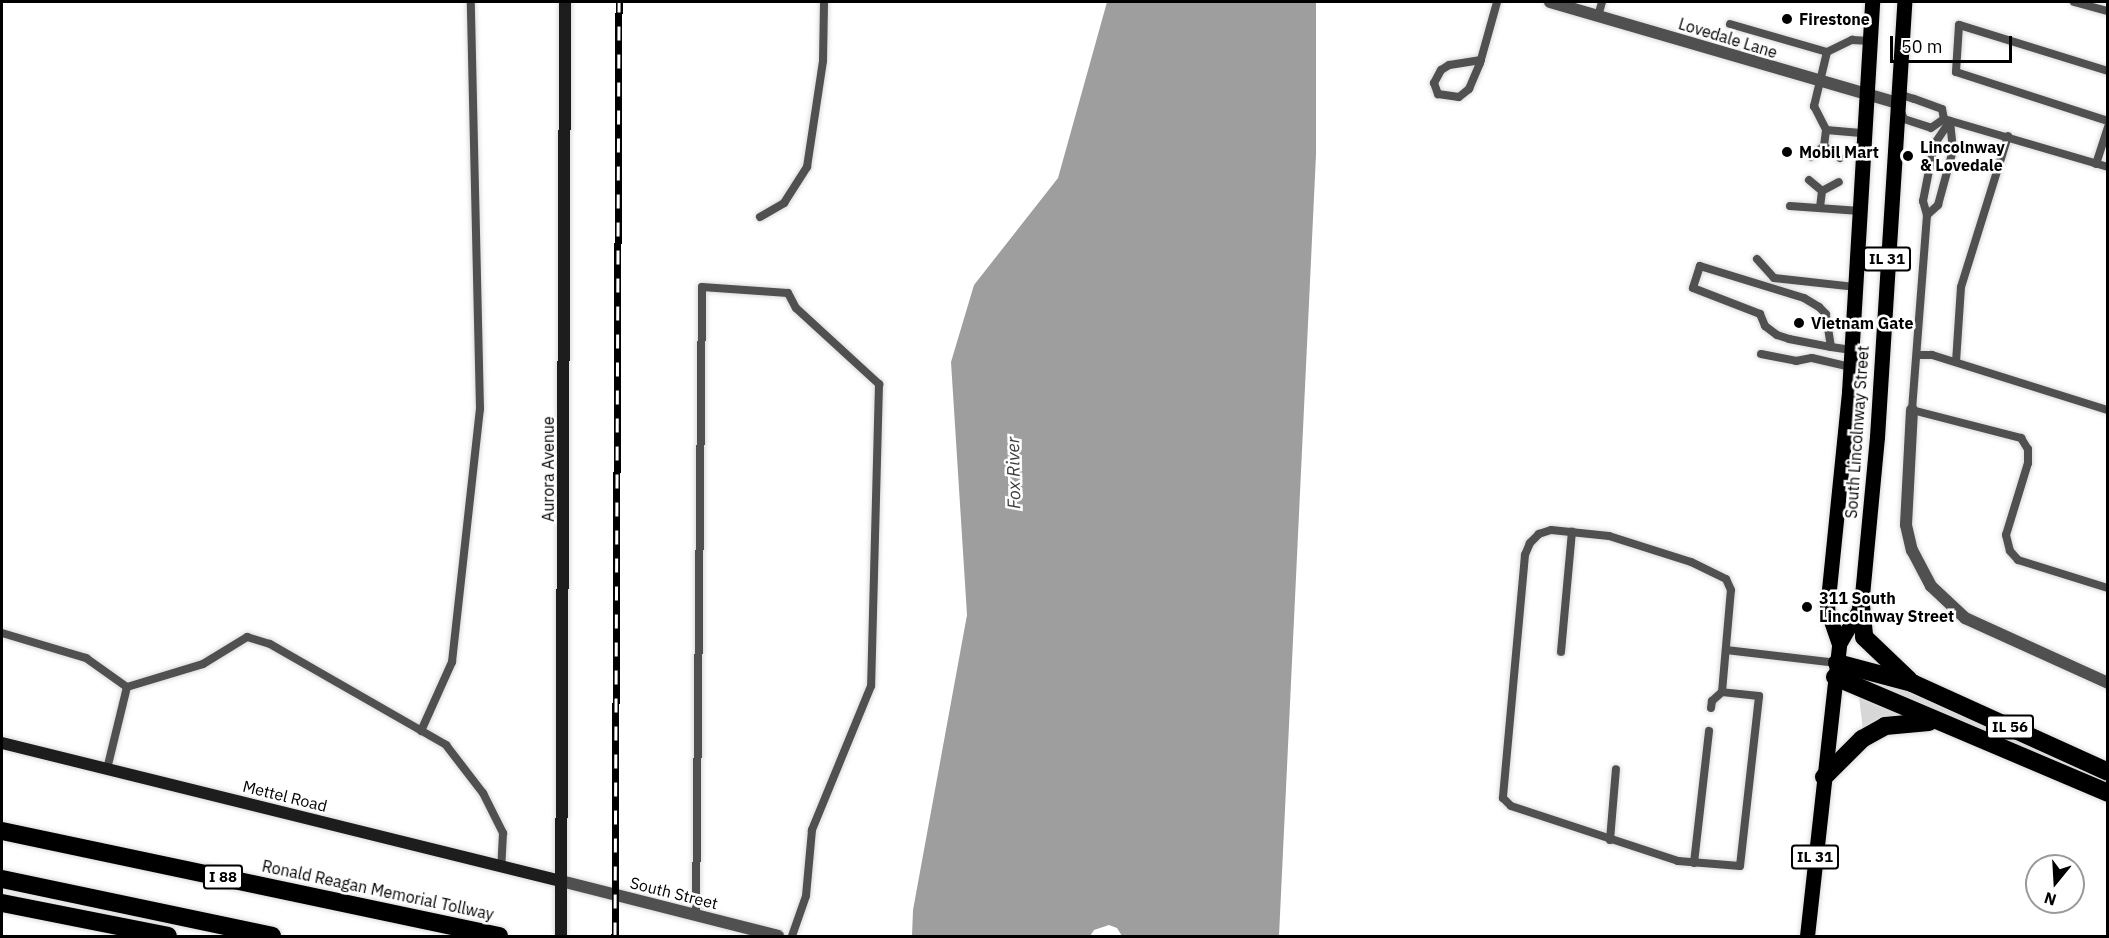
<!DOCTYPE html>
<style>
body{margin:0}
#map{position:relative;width:2109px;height:938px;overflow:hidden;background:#fff;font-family:"IBM Plex Sans",sans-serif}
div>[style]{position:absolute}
.green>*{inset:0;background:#d7d7d7}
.water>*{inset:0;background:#9e9e9e}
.roads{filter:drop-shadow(0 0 2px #dbdbdb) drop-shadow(0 0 2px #dbdbdb)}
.lane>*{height:8px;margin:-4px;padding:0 4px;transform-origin:4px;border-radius:4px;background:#505050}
.street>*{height:12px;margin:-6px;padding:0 6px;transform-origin:6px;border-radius:6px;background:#505050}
.secondary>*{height:12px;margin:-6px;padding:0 6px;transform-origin:6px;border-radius:6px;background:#1d1d1d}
.primary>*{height:15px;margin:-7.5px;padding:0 7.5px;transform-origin:7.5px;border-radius:7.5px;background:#000}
.highway>*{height:18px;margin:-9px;padding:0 9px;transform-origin:9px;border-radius:9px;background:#000}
.rail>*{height:7px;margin-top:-3.5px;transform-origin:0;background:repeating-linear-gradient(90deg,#fff 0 14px,#000 0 28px);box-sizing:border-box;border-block:2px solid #000}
.dots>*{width:16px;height:16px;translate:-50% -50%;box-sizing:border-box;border:3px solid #fff;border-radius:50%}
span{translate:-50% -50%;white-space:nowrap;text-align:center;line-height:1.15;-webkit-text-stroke:5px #fff;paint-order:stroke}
.shield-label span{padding:2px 4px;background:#fff;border:2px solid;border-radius:4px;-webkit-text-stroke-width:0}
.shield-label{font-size:15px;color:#000;font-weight:700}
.poi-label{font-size:16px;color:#000;font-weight:700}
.left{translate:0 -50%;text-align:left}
.street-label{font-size:16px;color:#000}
.water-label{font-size:18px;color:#3f3f3f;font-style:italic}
.frame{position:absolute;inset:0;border:3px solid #000;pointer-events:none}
.north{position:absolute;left:2025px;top:854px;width:60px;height:60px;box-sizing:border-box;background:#fff;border:2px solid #999;border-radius:50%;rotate:198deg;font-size:16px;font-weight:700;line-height:24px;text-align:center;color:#000}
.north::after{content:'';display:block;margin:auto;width:21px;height:27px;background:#000;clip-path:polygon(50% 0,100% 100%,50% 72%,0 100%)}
.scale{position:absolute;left:1890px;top:36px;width:122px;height:27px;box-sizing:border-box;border:3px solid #000;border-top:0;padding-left:8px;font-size:18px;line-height:21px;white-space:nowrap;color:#000;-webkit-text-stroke:4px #fff;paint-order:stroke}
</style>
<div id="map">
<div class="green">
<div style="clip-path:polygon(1864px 679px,1887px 682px,2104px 781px,2102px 784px,1883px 692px)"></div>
<div style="clip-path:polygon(1859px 697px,1907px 714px,1863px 730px)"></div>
</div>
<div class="water">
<div style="clip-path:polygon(1107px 2px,1316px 2px,1316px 155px,1279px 936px,1122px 936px,1117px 928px,1109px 925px,1094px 930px,1090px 936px,912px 936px,913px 910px,967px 615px,951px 362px,974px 285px,1058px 178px)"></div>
</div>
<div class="roads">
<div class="lane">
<div style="left:2074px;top:2px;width:35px;rotate:15deg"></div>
<div style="left:1598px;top:16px;width:15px;rotate:-74deg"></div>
<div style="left:1730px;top:24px;width:101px;rotate:16.1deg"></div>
<div style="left:1827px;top:52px;width:56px;rotate:103.5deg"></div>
<div style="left:1814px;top:106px;width:27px;rotate:63deg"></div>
<div style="left:1826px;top:130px;width:16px;rotate:97deg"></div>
<div style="left:1824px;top:146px;width:17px;rotate:140deg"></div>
<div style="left:1827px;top:52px;width:28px;rotate:-26deg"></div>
<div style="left:1852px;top:40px;width:18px;rotate:3deg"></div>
<div style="left:1481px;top:60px;width:32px;rotate:171deg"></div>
<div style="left:1449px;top:65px;width:9px;rotate:148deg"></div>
<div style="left:1441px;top:70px;width:15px;rotate:118deg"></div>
<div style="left:1434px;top:83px;width:12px;rotate:70deg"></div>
<div style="left:1438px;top:94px;width:21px;rotate:8deg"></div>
<div style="left:1459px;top:97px;width:13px;rotate:-39deg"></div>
<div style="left:1469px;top:89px;width:28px;rotate:-67deg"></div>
<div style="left:1480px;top:63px;width:63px;rotate:-74.4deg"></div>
<div style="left:2108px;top:71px;width:156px;rotate:-162.8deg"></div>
<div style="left:1959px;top:25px;width:47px;rotate:93.7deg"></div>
<div style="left:1956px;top:72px;width:160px;rotate:17.9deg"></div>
<div style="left:1944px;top:119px;width:10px;rotate:-101deg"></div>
<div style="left:1942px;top:109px;width:30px;rotate:-160deg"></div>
<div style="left:1914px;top:99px;width:9px;rotate:-162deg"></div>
<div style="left:1905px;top:96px;width:11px;rotate:139deg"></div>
<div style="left:1897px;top:103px;width:17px;rotate:66deg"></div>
<div style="left:1904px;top:119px;width:28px;rotate:18deg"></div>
<div style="left:1931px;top:128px;width:16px;rotate:-35deg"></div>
<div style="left:1944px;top:119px;width:171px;rotate:16.3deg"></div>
<div style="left:1950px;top:121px;width:29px;rotate:124deg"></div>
<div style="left:1934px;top:145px;width:57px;rotate:101.1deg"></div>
<div style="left:1923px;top:201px;width:15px;rotate:74deg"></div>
<div style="left:1927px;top:215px;width:196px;rotate:94.4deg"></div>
<div style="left:1912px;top:410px;width:113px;rotate:14.4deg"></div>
<div style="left:2021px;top:438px;width:13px;rotate:58deg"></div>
<div style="left:2028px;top:449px;width:14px;rotate:90deg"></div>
<div style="left:2028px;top:463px;width:75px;rotate:107deg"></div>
<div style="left:2006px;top:535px;width:16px;rotate:76deg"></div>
<div style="left:2010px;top:551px;width:12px;rotate:48deg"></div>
<div style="left:2018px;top:560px;width:94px;rotate:17.3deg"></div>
<div style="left:1826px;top:130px;width:38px;rotate:5deg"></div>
<div style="left:1824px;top:146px;width:20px;rotate:37deg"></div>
<div style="left:2096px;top:164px;width:40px;rotate:-72deg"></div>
<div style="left:1809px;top:180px;width:17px;rotate:40deg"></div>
<div style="left:1822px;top:191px;width:17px;rotate:97deg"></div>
<div style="left:1822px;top:191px;width:19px;rotate:-28deg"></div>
<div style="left:1790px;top:206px;width:70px;rotate:4.1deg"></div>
<div style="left:1927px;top:215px;width:15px;rotate:-42deg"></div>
<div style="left:1938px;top:205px;width:57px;rotate:-74.7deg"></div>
<div style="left:1953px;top:150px;width:29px;rotate:-96deg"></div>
<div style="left:760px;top:217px;width:28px;rotate:-30deg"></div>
<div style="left:784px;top:203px;width:43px;rotate:-57.4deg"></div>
<div style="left:807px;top:167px;width:107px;rotate:-81.4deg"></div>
<div style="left:823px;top:61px;width:59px;rotate:-89deg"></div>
<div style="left:1757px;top:259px;width:25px;rotate:48deg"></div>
<div style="left:1774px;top:278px;width:81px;rotate:6.3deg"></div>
<div style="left:1831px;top:347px;width:33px;rotate:-99deg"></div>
<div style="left:1826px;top:314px;width:10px;rotate:-135deg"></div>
<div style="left:1819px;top:307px;width:17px;rotate:-149deg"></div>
<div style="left:1804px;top:298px;width:109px;rotate:-162.9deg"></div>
<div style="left:1700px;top:266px;width:23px;rotate:108deg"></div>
<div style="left:1693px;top:288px;width:72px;rotate:21.2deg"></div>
<div style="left:1760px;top:314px;width:13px;rotate:67deg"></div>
<div style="left:1765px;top:326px;width:15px;rotate:37deg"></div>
<div style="left:1777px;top:335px;width:13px;rotate:18deg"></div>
<div style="left:1789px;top:339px;width:43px;rotate:10.8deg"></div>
<div style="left:1831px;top:347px;width:21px;rotate:8deg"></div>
<div style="left:1761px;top:354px;width:36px;rotate:11deg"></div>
<div style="left:1796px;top:361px;width:16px;rotate:-11deg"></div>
<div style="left:1812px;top:358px;width:39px;rotate:13deg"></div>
<div style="left:1917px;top:355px;width:15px"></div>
<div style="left:1932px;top:355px;width:184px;rotate:17.4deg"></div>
<div style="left:1956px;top:362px;width:75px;rotate:-86.2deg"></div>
<div style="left:1961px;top:287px;width:158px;rotate:-72.7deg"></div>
<div style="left:2px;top:633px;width:88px;rotate:16.6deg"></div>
<div style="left:86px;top:658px;width:50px;rotate:35.3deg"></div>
<div style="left:1726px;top:650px;width:112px;rotate:6.7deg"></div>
<div style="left:1561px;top:652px;width:121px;rotate:-84.8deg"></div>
<div style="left:127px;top:687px;width:79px;rotate:-16.8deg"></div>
<div style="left:203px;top:664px;width:52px;rotate:-31.5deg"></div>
<div style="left:247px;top:637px;width:24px;rotate:17deg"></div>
<div style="left:270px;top:644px;width:203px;rotate:29.8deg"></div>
<div style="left:446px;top:745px;width:61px;rotate:52.4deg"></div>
<div style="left:483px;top:793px;width:45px;rotate:63.4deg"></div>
<div style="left:503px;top:833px;width:33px;rotate:93deg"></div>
<div style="left:1711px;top:708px;width:7px;rotate:-82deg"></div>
<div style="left:1712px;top:701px;width:13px;rotate:-42deg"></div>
<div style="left:1722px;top:692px;width:102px;rotate:-85deg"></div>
<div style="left:1731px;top:590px;width:12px;rotate:-114deg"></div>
<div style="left:1726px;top:579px;width:39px;rotate:-154deg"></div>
<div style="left:1691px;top:562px;width:86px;rotate:-162.4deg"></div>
<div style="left:1609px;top:536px;width:58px;rotate:-174.1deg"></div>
<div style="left:1551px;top:530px;width:13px;rotate:162deg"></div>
<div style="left:1539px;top:534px;width:13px;rotate:135deg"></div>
<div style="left:1530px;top:543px;width:13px;rotate:113deg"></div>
<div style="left:1525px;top:555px;width:244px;rotate:95.2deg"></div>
<div style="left:1503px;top:798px;width:11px;rotate:45deg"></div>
<div style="left:1511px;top:806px;width:176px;rotate:18.2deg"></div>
<div style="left:1678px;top:861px;width:62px;rotate:4.6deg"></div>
<div style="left:1740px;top:866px;width:171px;rotate:-83.6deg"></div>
<div style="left:1759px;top:696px;width:37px;rotate:-174deg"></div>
<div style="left:421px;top:731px;width:76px;rotate:-65.8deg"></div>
<div style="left:452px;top:662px;width:255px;rotate:-83.7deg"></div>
<div style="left:480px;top:409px;width:407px;rotate:-91.3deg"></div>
<div style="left:107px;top:769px;width:84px;rotate:-76.3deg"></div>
<div style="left:1610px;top:840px;width:71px;rotate:-85.2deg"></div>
<div style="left:1694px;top:863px;width:133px;rotate:-83.5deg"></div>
<div style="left:696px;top:916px;width:629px;rotate:-89.45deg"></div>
<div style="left:702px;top:287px;width:86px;rotate:4deg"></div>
<div style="left:788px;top:293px;width:17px;rotate:62deg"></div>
<div style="left:796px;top:308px;width:113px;rotate:42.5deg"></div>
<div style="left:879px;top:384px;width:302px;rotate:91.5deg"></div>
<div style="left:871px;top:686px;width:156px;rotate:112.3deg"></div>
<div style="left:812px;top:830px;width:66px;rotate:95.2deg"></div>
<div style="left:806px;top:896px;width:42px;rotate:109.3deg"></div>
</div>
<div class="street">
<div style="left:1550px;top:2px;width:361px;rotate:16.2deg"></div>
<div style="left:1912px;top:410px;width:115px;rotate:93deg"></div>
<div style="left:1906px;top:525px;width:26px;rotate:77deg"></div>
<div style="left:1912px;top:550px;width:41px;rotate:62.2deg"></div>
<div style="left:1931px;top:586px;width:47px;rotate:43.3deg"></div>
<div style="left:1965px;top:618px;width:157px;rotate:24.4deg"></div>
<div style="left:561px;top:881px;width:224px;rotate:14.2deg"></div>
</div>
<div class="secondary">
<div style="left:2px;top:743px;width:576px;rotate:13.87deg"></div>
<div style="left:561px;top:936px;width:934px;rotate:-89.75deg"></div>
</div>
<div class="primary">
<div style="left:1839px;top:644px;width:37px;rotate:-109deg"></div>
<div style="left:1827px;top:609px;width:218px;rotate:-84.2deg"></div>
<div style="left:1849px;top:392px;width:391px;rotate:-86.6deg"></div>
<div style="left:1807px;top:936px;width:294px;rotate:-83.7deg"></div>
<div style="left:1839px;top:644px;width:44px;rotate:-59.9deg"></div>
<div style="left:1861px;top:606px;width:170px;rotate:-84.6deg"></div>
<div style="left:1877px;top:437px;width:436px;rotate:-86.4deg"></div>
</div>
<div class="highway">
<div style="left:1861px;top:606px;width:31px;rotate:84deg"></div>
<div style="left:1864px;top:637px;width:62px;rotate:43.7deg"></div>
<div style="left:1837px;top:663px;width:78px;rotate:14.9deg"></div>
<div style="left:1912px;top:683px;width:215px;rotate:24.4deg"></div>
<div style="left:1835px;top:677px;width:297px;rotate:23deg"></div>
<div style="left:1824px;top:777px;width:54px;rotate:-45deg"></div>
<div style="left:1862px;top:739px;width:26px;rotate:-29deg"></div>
<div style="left:1885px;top:726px;width:44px;rotate:-5.2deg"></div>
<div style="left:2px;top:831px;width:508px;rotate:11.93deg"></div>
<div style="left:2px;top:879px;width:276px;rotate:11.9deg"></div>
<div style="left:2px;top:903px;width:169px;rotate:11.2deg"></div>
</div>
</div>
<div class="rail">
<div style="left:615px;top:936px;width:934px;rotate:-89.75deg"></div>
</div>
<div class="dots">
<div style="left:1787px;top:19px;background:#000"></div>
<div style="left:1787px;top:152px;background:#000"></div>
<div style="left:1908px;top:156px;background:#000"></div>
<div style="left:1799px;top:323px;background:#000"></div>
<div style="left:1807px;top:607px;background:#000"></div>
</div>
<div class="shield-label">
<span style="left:1887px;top:259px">IL 31</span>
<span style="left:2010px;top:727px">IL 56</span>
<span style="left:1815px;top:857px">IL 31</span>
<span style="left:223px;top:877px">I 88</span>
</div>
<div class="poi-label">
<span class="left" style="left:1799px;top:19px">Firestone</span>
<span class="left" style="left:1920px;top:156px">Lincolnway<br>&amp; Lovedale</span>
<span class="left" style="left:1799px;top:152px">Mobil Mart</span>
<span class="left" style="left:1811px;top:323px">Vietnam Gate</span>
<span class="left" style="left:1819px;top:607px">311 South<br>Lincolnway Street</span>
</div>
<div class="street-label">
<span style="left:1728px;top:38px;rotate:17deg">Lovedale Lane</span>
<span style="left:1857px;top:432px;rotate:-86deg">South Lincolnway Street</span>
<span style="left:548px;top:469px;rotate:-90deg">Aurora Avenue</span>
<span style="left:285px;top:796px;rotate:14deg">Mettel Road</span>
<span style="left:378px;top:890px;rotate:12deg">Ronald Reagan Memorial Tollway</span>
<span style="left:674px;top:893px;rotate:14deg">South Street</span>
</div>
<div class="water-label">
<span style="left:1014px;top:473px;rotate:-91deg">Fox River</span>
</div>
<div class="frame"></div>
<div class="north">N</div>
<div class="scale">50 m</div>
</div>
